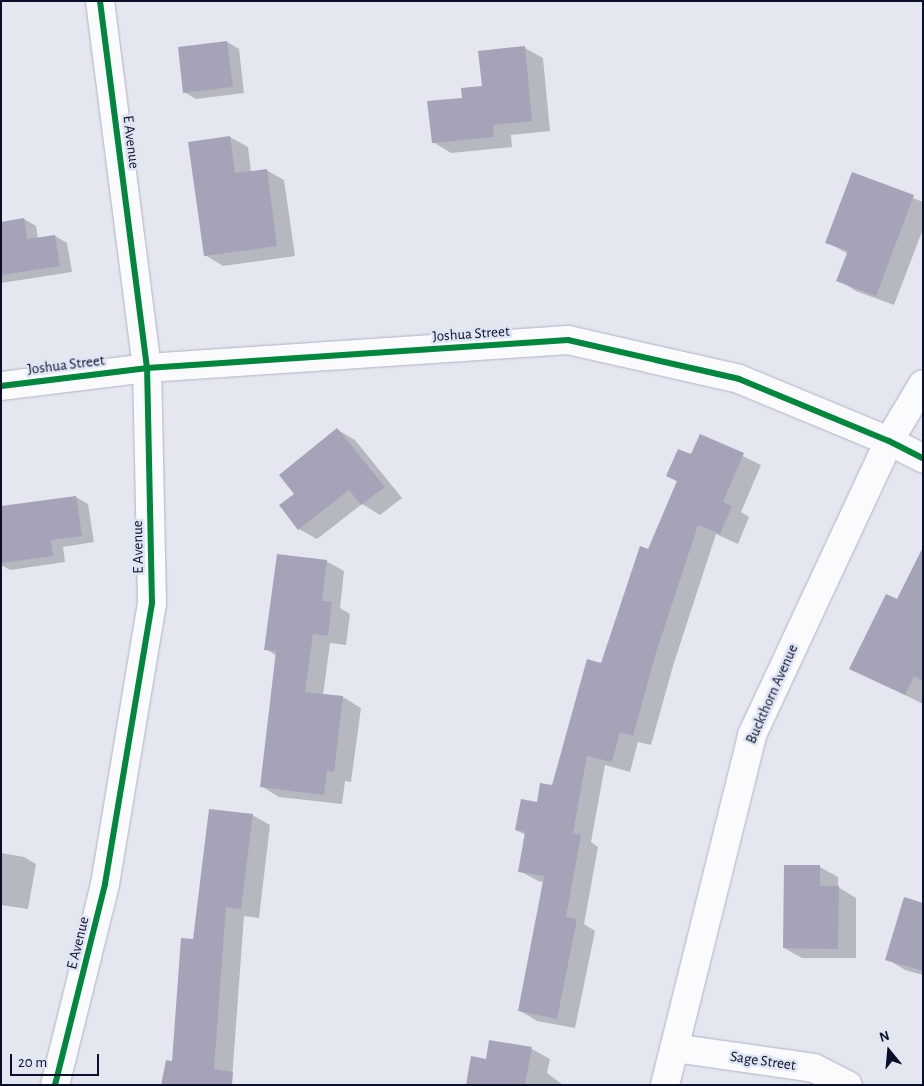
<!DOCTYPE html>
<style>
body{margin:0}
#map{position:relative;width:924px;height:1086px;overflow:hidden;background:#e4e7f0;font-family:"Alegreya Sans",sans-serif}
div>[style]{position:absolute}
.shadow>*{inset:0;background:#0003}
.building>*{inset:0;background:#a6a3b8}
.roads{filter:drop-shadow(0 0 1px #afb3c4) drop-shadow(0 0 1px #afb3c4)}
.minor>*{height:28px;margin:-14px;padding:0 14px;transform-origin:14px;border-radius:14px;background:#fbfbfd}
.cycleway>*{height:6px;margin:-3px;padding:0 3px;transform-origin:3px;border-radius:3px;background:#00873e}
span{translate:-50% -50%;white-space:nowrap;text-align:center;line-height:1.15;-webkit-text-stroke:5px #e0e5f4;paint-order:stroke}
.street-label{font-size:15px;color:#0a1029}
.frame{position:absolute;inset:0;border:2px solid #0a1029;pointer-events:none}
.north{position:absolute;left:864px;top:1026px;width:50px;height:50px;-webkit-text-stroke:4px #e0e5f4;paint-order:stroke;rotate:343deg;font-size:14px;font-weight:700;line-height:20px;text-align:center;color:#0a1029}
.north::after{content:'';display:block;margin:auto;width:18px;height:22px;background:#0a1029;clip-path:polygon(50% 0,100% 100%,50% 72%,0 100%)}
.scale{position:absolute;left:10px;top:1054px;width:89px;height:22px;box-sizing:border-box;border:2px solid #0a1029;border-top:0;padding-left:6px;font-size:15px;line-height:18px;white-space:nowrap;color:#0a1029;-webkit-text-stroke:4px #e0e5f4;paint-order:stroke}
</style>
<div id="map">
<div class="shadow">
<div style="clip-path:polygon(227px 42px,239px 49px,244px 93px,196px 99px,184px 92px,179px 48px)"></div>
<div style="clip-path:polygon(525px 48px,543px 58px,550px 131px,511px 135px,512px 147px,451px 153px,433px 142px,463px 99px,483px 87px)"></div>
<div style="clip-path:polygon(230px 137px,248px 147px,251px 172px,266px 170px,284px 180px,295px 256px,223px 266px,205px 255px)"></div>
<div style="clip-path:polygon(853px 174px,923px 202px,923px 229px,894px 305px,856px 291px,838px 280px,848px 254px,827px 242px)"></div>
<div style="clip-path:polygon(24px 219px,36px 226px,38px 239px,55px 236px,67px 243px,72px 272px,1px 283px,1px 223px)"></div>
<div style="clip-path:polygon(338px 430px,355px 440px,402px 498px,380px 515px,362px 504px,317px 539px,299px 529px,296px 494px)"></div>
<div style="clip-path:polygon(700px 435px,761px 465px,741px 512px,749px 517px,738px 544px,716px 534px,673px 666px,651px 745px,638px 742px,630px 772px,605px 765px,591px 842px,598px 847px,584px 924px,595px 931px,575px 1028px,537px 1021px,519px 1010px,544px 882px,538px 881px,520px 871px,526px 835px,516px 830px,553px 786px,678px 482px,668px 476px,691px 456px)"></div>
<div style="clip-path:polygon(76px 497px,88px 504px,94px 542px,63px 547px,65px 562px,10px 570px,1px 565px,1px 508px)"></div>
<div style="clip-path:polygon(326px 561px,344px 571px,340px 608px,350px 614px,346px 645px,330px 643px,323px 695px,343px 697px,361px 708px,351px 782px,345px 781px,342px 804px,279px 797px,261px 786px,277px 656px,266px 649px)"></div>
<div style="clip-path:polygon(923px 573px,923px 704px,851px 668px,897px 601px)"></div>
<div style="clip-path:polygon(252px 815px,270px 825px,259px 918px,244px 916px,232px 1079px,173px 1063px,195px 941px)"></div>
<div style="clip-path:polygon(1px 853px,24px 857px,36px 864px,28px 909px,1px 905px)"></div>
<div style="clip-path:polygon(820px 867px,838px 877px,838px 887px,856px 898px,856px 958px,802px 958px,784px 948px)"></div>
<div style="clip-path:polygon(923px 904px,923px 975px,905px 970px,887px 959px)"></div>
<div style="clip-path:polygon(490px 1041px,532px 1049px,550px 1059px,547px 1073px,563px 1085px,467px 1085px,487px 1060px)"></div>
</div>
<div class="building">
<div style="clip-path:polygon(227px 41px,233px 87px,183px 93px,178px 47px)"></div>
<div style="clip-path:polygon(525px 46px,532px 121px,493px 125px,494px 137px,432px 143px,427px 101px,462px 98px,461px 88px,482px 86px,478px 51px)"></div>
<div style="clip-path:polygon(230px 136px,235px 173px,267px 169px,277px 246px,204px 256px,188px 142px)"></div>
<div style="clip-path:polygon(852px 172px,914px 195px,876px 296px,836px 281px,848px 251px,825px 243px)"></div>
<div style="clip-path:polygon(24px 218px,27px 239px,55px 235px,60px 266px,1px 275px,1px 222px)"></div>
<div style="clip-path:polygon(337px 428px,385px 487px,361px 505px,349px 490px,298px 530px,279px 505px,294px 494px,279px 475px)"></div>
<div style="clip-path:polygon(700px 434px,744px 453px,723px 502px,732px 506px,720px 534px,698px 525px,655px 656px,633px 736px,620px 732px,612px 762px,587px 756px,573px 833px,581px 835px,566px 917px,577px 919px,557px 1019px,518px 1011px,544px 876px,518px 872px,525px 832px,515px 830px,521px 799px,537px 802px,540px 783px,552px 785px,587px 659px,601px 663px,640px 546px,648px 549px,677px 481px,666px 476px,678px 449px,691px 454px)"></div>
<div style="clip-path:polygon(76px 496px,82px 536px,51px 540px,53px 556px,1px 563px,1px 506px)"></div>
<div style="clip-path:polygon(923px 547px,923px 681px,914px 676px,905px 695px,849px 669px,886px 594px,897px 599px)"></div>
<div style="clip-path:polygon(277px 554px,327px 560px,322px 601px,332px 602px,328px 636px,313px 634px,305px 692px,343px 696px,334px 772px,327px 771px,324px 795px,260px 787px,276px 651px,264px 650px)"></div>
<div style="clip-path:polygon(209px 809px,253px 814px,241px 909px,226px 907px,214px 1069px,233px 1072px,232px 1085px,161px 1085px,166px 1060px,172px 1061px,181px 938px,193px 939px)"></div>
<div style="clip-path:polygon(784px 865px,820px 865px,820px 886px,839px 886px,838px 949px,783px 948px)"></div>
<div style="clip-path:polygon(904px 897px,923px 903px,923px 971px,885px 960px)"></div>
<div style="clip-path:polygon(489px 1040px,532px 1047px,525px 1085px,466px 1085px,471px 1056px,486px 1059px)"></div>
</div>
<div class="roads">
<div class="minor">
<div style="left:1px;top:386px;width:147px;rotate:-7deg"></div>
<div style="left:147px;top:368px;width:422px;rotate:-3.8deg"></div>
<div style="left:568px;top:340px;width:175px;rotate:12.8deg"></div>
<div style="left:739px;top:379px;width:162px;rotate:22.5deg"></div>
<div style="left:889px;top:441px;width:38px;rotate:27deg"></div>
<div style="left:674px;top:1048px;width:141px;rotate:8.1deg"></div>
<div style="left:814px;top:1068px;width:38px;rotate:27deg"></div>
<div style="left:55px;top:1085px;width:207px;rotate:-76deg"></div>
<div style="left:105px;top:884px;width:285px;rotate:-80.5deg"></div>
<div style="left:152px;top:603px;width:235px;rotate:-91.2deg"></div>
<div style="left:147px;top:368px;width:370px;rotate:-97.3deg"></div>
<div style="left:665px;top:1085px;width:361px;rotate:-76deg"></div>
<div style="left:752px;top:735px;width:324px;rotate:-65deg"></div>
<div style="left:889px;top:441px;width:66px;rotate:-59.2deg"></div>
</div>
</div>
<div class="cycleway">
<div style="left:1px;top:386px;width:147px;rotate:-7deg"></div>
<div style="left:147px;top:368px;width:422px;rotate:-3.8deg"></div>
<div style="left:568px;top:340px;width:175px;rotate:12.8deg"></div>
<div style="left:739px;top:379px;width:162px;rotate:22.5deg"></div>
<div style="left:889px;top:441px;width:38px;rotate:27deg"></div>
<div style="left:55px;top:1085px;width:207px;rotate:-76deg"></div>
<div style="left:105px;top:884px;width:285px;rotate:-80.5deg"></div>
<div style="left:152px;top:603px;width:235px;rotate:-91.2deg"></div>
<div style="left:147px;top:368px;width:370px;rotate:-97.3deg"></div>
</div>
<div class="street-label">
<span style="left:131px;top:142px;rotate:83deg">E Avenue</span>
<span style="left:471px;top:334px;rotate:-4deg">Joshua Street</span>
<span style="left:66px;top:365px;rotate:-7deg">Joshua Street</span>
<span style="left:138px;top:547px;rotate:-91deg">E Avenue</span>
<span style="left:772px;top:694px;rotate:-66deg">Buckthorn Avenue</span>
<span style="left:78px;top:943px;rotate:-76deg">E Avenue</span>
<span style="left:763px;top:1061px;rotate:8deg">Sage Street</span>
</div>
<div class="frame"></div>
<div class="north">N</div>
<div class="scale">20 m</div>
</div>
